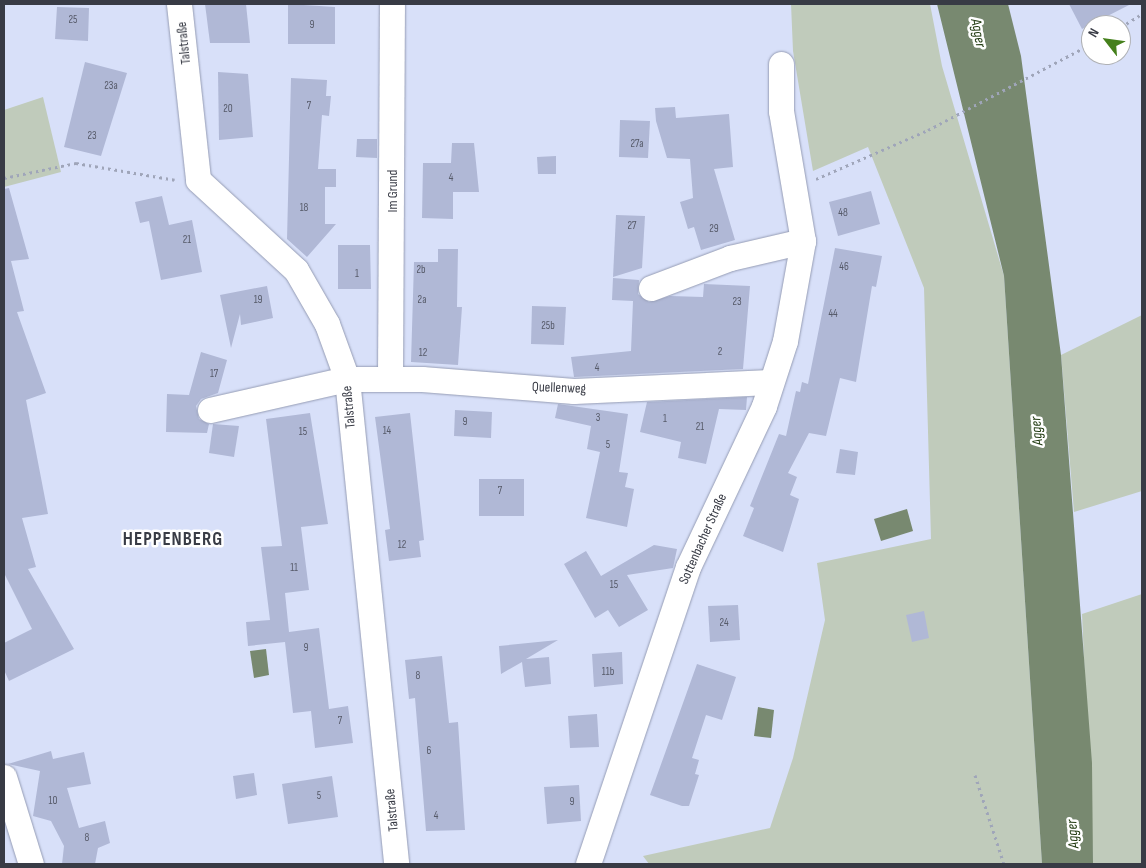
<!DOCTYPE html>
<meta charset="utf-8">
<style>
body{margin:0}
#map{position:relative;width:1146px;height:868px;overflow:hidden;background:#d8e0f9;font-family:"Sofia Sans Condensed",sans-serif}
div>[style]{position:absolute}
.green>*{inset:0;background:#c0cbbb}
.water>*{inset:0;background:#788970}
.building>*{inset:0;background:#b0b8d6}
.path>*{height:3px;margin-top:-1.5px;transform-origin:0;background:repeating-linear-gradient(90deg,#9fa5b9 0 2.5px,transparent 0 6.5px)}
.roads{filter:drop-shadow(0 0 1px #959cb4) drop-shadow(0 0 1px #959cb4)}
.minor>*{height:25px;margin:-12.5px;padding:0 12.5px;transform-origin:12.5px;border-radius:12.5px;background:#fff}
span{translate:-50% -50%;white-space:nowrap;text-align:center;line-height:1.15;-webkit-text-stroke:5px #fff;paint-order:stroke}
.number-label{font-size:11px;color:#565a69}
.number-label span{-webkit-text-stroke-width:0}
.street-label{font-size:14px;color:#383b45}
.water-label{font-size:15px;color:#213b11;font-style:italic}
.district-label{font-size:19px;color:#383b45;font-weight:700;letter-spacing:1px}
.frame{position:absolute;inset:0;border:5px solid #383b45;pointer-events:none}
.north{position:absolute;left:1081px;top:15px;width:50px;height:50px;box-sizing:border-box;background:#fff;border:1px solid #afb1b5;border-radius:50%;rotate:300deg;font-size:14px;font-weight:700;line-height:20px;text-align:center;color:#383b45}
.north::after{content:'';display:block;margin:auto;width:18px;height:22px;background:#45801c;clip-path:polygon(50% 0,100% 100%,50% 72%,0 100%)}
</style>
<div id="map">
<div class="green">
<div style="clip-path:polygon(791px 4px,930px 4px,942px 66px,1004px 276px,1042px 864px,649px 864px,643px 856px,770px 828px,793px 758px,825px 620px,817px 563px,931px 539px,924px 288px,868px 147px,813px 171px,793px 51px)"></div>
<div style="clip-path:polygon(43px 97px,61px 172px,4px 187px,4px 110px)"></div>
<div style="clip-path:polygon(1142px 315px,1142px 491px,1074px 512px,1061px 355px)"></div>
<div style="clip-path:polygon(1142px 594px,1142px 864px,1093px 864px,1082px 614px)"></div>
</div>
<div class="water">
<div style="clip-path:polygon(937px 4px,1008px 4px,1021px 56px,1061px 355px,1092px 763px,1093px 864px,1042px 864px,1004px 276px)"></div>
<div style="clip-path:polygon(907px 509px,913px 531px,881px 541px,874px 519px)"></div>
<div style="clip-path:polygon(266px 649px,269px 675px,254px 678px,250px 651px)"></div>
<div style="clip-path:polygon(758px 707px,774px 710px,771px 738px,754px 736px)"></div>
</div>
<div class="building">
<div style="clip-path:polygon(205px 4px,246px 4px,250px 43px,210px 43px)"></div>
<div style="clip-path:polygon(288px 4px,335px 7px,335px 44px,288px 44px)"></div>
<div style="clip-path:polygon(1069px 4px,1131px 4px,1082px 29px)"></div>
<div style="clip-path:polygon(57px 7px,89px 8px,88px 41px,55px 39px)"></div>
<div style="clip-path:polygon(85px 62px,127px 73px,101px 156px,64px 147px)"></div>
<div style="clip-path:polygon(218px 72px,248px 74px,253px 137px,219px 140px)"></div>
<div style="clip-path:polygon(291px 78px,327px 80px,326px 96px,331px 96px,329px 116px,322px 115px,318px 169px,336px 169px,336px 187px,325px 187px,325px 224px,336px 224px,307px 257px,287px 239px)"></div>
<div style="clip-path:polygon(675px 107px,676px 118px,729px 114px,733px 167px,714px 169px,735px 240px,701px 250px,694px 227px,688px 229px,680px 202px,693px 198px,690px 159px,667px 158px,656px 121px,655px 108px)"></div>
<div style="clip-path:polygon(620px 120px,650px 121px,648px 158px,619px 157px)"></div>
<div style="clip-path:polygon(357px 139px,377px 139px,377px 158px,356px 157px)"></div>
<div style="clip-path:polygon(452px 143px,474px 143px,479px 192px,453px 192px,453px 219px,422px 218px,423px 163px,451px 163px)"></div>
<div style="clip-path:polygon(556px 156px,556px 174px,538px 174px,537px 157px)"></div>
<div style="clip-path:polygon(9px 188px,29px 259px,11px 261px,24px 311px,17px 312px,46px 393px,26px 400px,48px 514px,22px 518px,36px 567px,28px 569px,74px 649px,9px 681px,4px 670px,4px 643px,32px 629px,4px 573px,4px 189px)"></div>
<div style="clip-path:polygon(871px 191px,880px 224px,838px 236px,829px 202px)"></div>
<div style="clip-path:polygon(162px 196px,169px 225px,192px 220px,202px 272px,161px 280px,149px 221px,140px 223px,135px 202px)"></div>
<div style="clip-path:polygon(616px 215px,645px 216px,642px 268px,613px 277px)"></div>
<div style="clip-path:polygon(338px 245px,370px 245px,371px 289px,338px 289px)"></div>
<div style="clip-path:polygon(835px 248px,882px 256px,876px 287px,872px 286px,856px 382px,840px 378px,826px 436px,809px 433px,788px 473px,797px 477px,790px 495px,799px 499px,783px 552px,743px 536px,754px 508px,750px 506px,779px 434px,786px 436px,796px 391px,800px 392px,802px 382px,808px 384px)"></div>
<div style="clip-path:polygon(438px 249px,458px 249px,457px 307px,462px 307px,458px 365px,411px 362px,414px 262px,438px 262px)"></div>
<div style="clip-path:polygon(613px 278px,639px 280px,638px 294px,649px 302px,670px 296px,703px 297px,704px 284px,750px 286px,743px 369px,574px 377px,571px 357px,631px 351px,633px 301px,612px 300px)"></div>
<div style="clip-path:polygon(267px 286px,273px 318px,241px 325px,240px 314px,231px 348px,220px 295px)"></div>
<div style="clip-path:polygon(532px 306px,566px 307px,564px 345px,531px 344px)"></div>
<div style="clip-path:polygon(201px 352px,227px 360px,218px 393px,201px 399px,196px 406px,199px 419px,209px 424px,207px 433px,166px 432px,167px 394px,189px 395px)"></div>
<div style="clip-path:polygon(747px 397px,746px 410px,719px 409px,706px 464px,678px 458px,681px 442px,640px 432px,647px 402px)"></div>
<div style="clip-path:polygon(558px 404px,628px 414px,619px 472px,628px 473px,625px 487px,634px 489px,627px 527px,586px 518px,600px 452px,587px 449px,591px 426px,555px 418px)"></div>
<div style="clip-path:polygon(455px 410px,492px 412px,491px 438px,454px 436px)"></div>
<div style="clip-path:polygon(310px 413px,328px 524px,301px 527px,309px 590px,285px 593px,289px 632px,319px 628px,329px 709px,348px 706px,353px 743px,315px 748px,311px 711px,293px 713px,285px 642px,248px 646px,246px 622px,270px 620px,261px 547px,282px 546px,266px 419px)"></div>
<div style="clip-path:polygon(410px 413px,424px 540px,419px 541px,421px 557px,389px 561px,385px 530px,390px 529px,375px 417px)"></div>
<div style="clip-path:polygon(213px 424px,239px 426px,234px 457px,209px 453px)"></div>
<div style="clip-path:polygon(840px 449px,858px 452px,855px 475px,836px 473px)"></div>
<div style="clip-path:polygon(479px 479px,524px 479px,524px 516px,479px 516px)"></div>
<div style="clip-path:polygon(654px 545px,677px 549px,673px 568px,627px 575px,648px 610px,619px 627px,608px 610px,595px 618px,564px 564px,586px 551px,601px 576px)"></div>
<div style="clip-path:polygon(738px 605px,740px 640px,710px 642px,708px 606px)"></div>
<div style="clip-path:polygon(924px 611px,929px 638px,912px 642px,906px 615px)"></div>
<div style="clip-path:polygon(558px 640px,526px 659px,549px 657px,551px 684px,525px 687px,522px 662px,501px 674px,499px 646px)"></div>
<div style="clip-path:polygon(622px 652px,623px 684px,594px 687px,592px 654px)"></div>
<div style="clip-path:polygon(442px 656px,449px 723px,458px 722px,465px 830px,426px 831px,415px 698px,409px 699px,405px 660px)"></div>
<div style="clip-path:polygon(697px 664px,736px 677px,722px 720px,706px 715px,692px 758px,699px 760px,695px 774px,699px 775px,689px 806px,682px 806px,650px 795px)"></div>
<div style="clip-path:polygon(597px 714px,599px 747px,570px 748px,568px 716px)"></div>
<div style="clip-path:polygon(51px 751px,53px 759px,84px 752px,91px 784px,67px 788px,79px 828px,105px 821px,110px 843px,98px 848px,95px 864px,62px 864px,64px 846px,51px 821px,33px 816px,40px 771px,8px 764px)"></div>
<div style="clip-path:polygon(254px 773px,257px 795px,236px 799px,233px 776px)"></div>
<div style="clip-path:polygon(332px 776px,338px 817px,288px 824px,282px 784px)"></div>
<div style="clip-path:polygon(579px 785px,581px 821px,547px 824px,544px 787px)"></div>
</div>
<div class="path">
<div style="left:1121px;top:27px;width:25px;rotate:-32deg"></div>
<div style="left:4px;top:178px;width:74px;rotate:-11.8deg"></div>
<div style="left:76px;top:163px;width:100px;rotate:9.7deg"></div>
<div style="left:816px;top:179px;width:122px;rotate:-23.6deg"></div>
<div style="left:928px;top:130px;width:184px;rotate:-27.8deg"></div>
<div style="left:975px;top:775px;width:94px;rotate:72deg"></div>
</div>
<div class="roads">
<div class="minor">
<div style="left:179px;top:4px;width:177px;rotate:83.8deg"></div>
<div style="left:198px;top:180px;width:133px;rotate:42.6deg"></div>
<div style="left:296px;top:270px;width:62px;rotate:60.1deg"></div>
<div style="left:327px;top:324px;width:59px;rotate:70deg"></div>
<div style="left:347px;top:379px;width:487px;rotate:84.2deg"></div>
<div style="left:651px;top:288px;width:85px;rotate:-20.8deg"></div>
<div style="left:730px;top:258px;width:75px;rotate:-13.1deg"></div>
<div style="left:390px;top:378px;width:374px;rotate:-89.7deg"></div>
<div style="left:210px;top:410px;width:140px;rotate:-12.8deg"></div>
<div style="left:347px;top:379px;width:75px"></div>
<div style="left:422px;top:379px;width:152px;rotate:4.5deg"></div>
<div style="left:574px;top:391px;width:196px;rotate:-2.6deg"></div>
<div style="left:4px;top:777px;width:91px;rotate:72.8deg"></div>
<div style="left:588px;top:864px;width:313px;rotate:-71.4deg"></div>
<div style="left:688px;top:567px;width:178px;rotate:-64.7deg"></div>
<div style="left:764px;top:406px;width:68px;rotate:-72.1deg"></div>
<div style="left:785px;top:341px;width:102px;rotate:-79.8deg"></div>
<div style="left:803px;top:241px;width:132px;rotate:-99.6deg"></div>
<div style="left:781px;top:111px;width:47px;rotate:-90deg"></div>
</div>
</div>
<div class="number-label">
<span style="left:73px;top:20px">25</span>
<span style="left:312px;top:25px">9</span>
<span style="left:111px;top:86px">23a</span>
<span style="left:309px;top:106px">7</span>
<span style="left:228px;top:109px">20</span>
<span style="left:92px;top:136px">23</span>
<span style="left:637px;top:144px">27a</span>
<span style="left:451px;top:178px">4</span>
<span style="left:304px;top:208px">18</span>
<span style="left:843px;top:213px">48</span>
<span style="left:632px;top:226px">27</span>
<span style="left:714px;top:229px">29</span>
<span style="left:187px;top:240px">21</span>
<span style="left:844px;top:267px">46</span>
<span style="left:421px;top:270px">2b</span>
<span style="left:357px;top:274px">1</span>
<span style="left:258px;top:300px">19</span>
<span style="left:422px;top:300px">2a</span>
<span style="left:737px;top:302px">23</span>
<span style="left:833px;top:314px">44</span>
<span style="left:548px;top:326px">25b</span>
<span style="left:720px;top:352px">2</span>
<span style="left:423px;top:353px">12</span>
<span style="left:597px;top:368px">4</span>
<span style="left:214px;top:374px">17</span>
<span style="left:598px;top:418px">3</span>
<span style="left:665px;top:419px">1</span>
<span style="left:465px;top:422px">9</span>
<span style="left:700px;top:427px">21</span>
<span style="left:387px;top:431px">14</span>
<span style="left:303px;top:432px">15</span>
<span style="left:608px;top:445px">5</span>
<span style="left:500px;top:491px">7</span>
<span style="left:402px;top:545px">12</span>
<span style="left:294px;top:568px">11</span>
<span style="left:614px;top:585px">15</span>
<span style="left:724px;top:623px">24</span>
<span style="left:306px;top:648px">9</span>
<span style="left:608px;top:672px">11b</span>
<span style="left:418px;top:676px">8</span>
<span style="left:340px;top:721px">7</span>
<span style="left:429px;top:751px">6</span>
<span style="left:319px;top:796px">5</span>
<span style="left:53px;top:801px">10</span>
<span style="left:572px;top:802px">9</span>
<span style="left:436px;top:816px">4</span>
<span style="left:87px;top:838px">8</span>
</div>
<div class="street-label">
<span style="left:184px;top:43px;rotate:-96deg">Talstraße</span>
<span style="left:393px;top:191px;rotate:-90deg">Im Grund</span>
<span style="left:559px;top:388px;rotate:2deg">Quellenweg</span>
<span style="left:349px;top:407px;rotate:-95deg">Talstraße</span>
<span style="left:703px;top:539px;rotate:-66deg">Sottenbacher Straße</span>
<span style="left:392px;top:810px;rotate:-95deg">Talstraße</span>
</div>
<div class="water-label">
<span style="left:978px;top:33px;rotate:79deg">Agger</span>
<span style="left:1037px;top:431px;rotate:-95deg">Agger</span>
<span style="left:1073px;top:834px;rotate:-95deg">Agger</span>
</div>
<div class="district-label">
<span style="left:173px;top:540px">HEPPENBERG</span>
</div>
<div class="frame"></div>
<div class="north">N</div>
</div>
